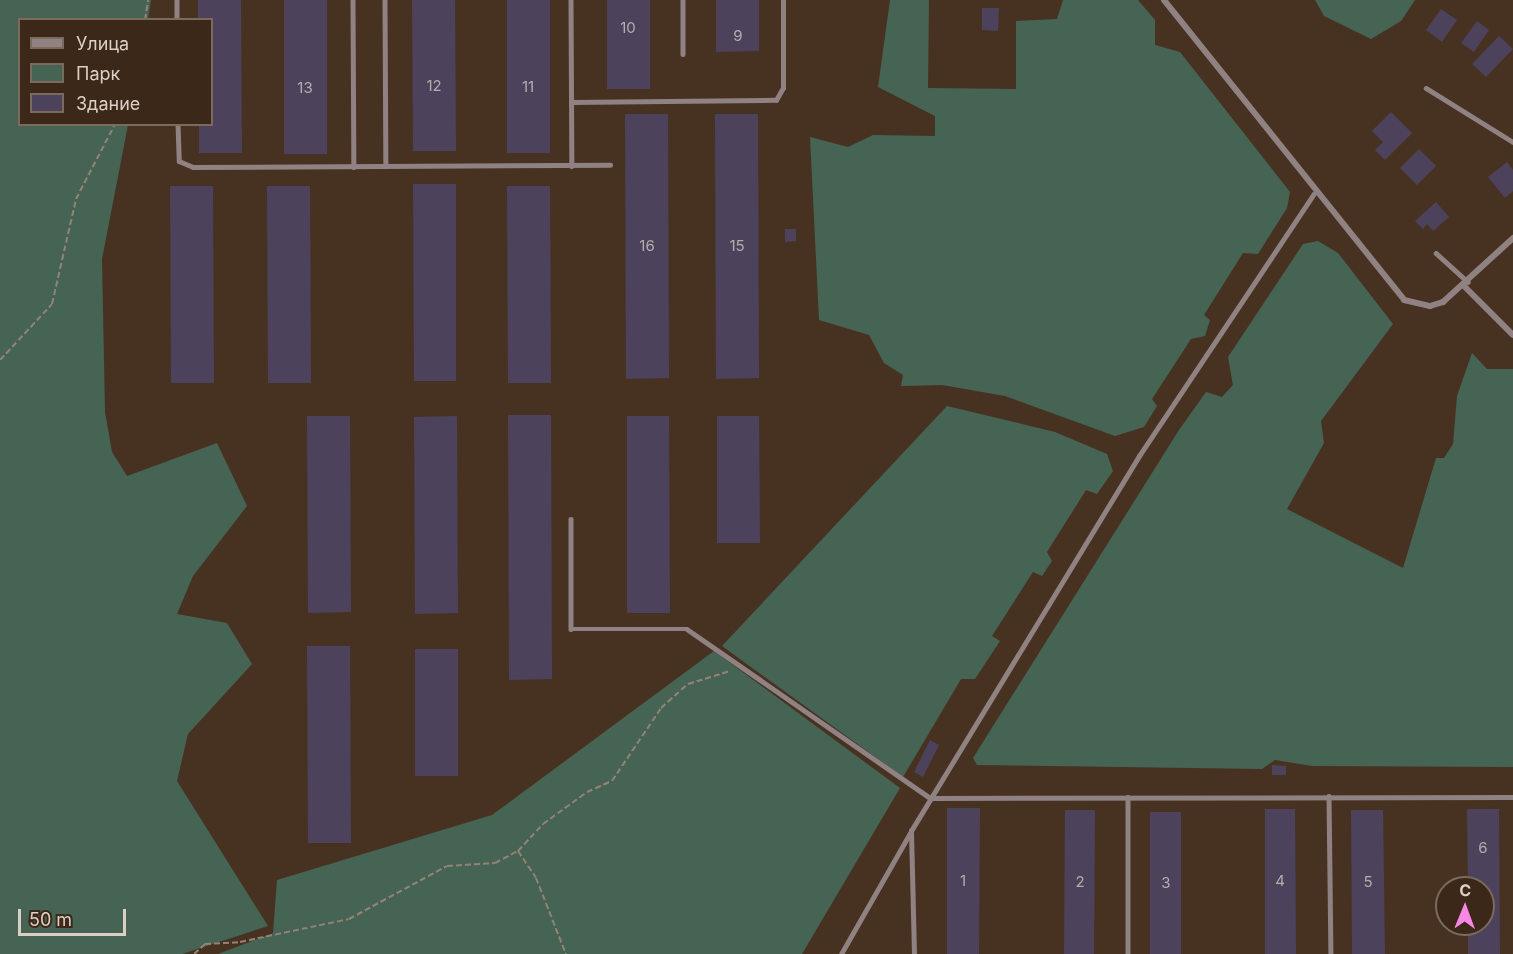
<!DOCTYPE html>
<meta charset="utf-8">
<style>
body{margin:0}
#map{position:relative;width:1513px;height:954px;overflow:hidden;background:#473222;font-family:Inter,sans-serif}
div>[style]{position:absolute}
.green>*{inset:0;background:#466453}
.building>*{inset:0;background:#4c425c}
.path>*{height:2px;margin-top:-1px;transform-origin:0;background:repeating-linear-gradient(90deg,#938275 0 6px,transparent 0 9px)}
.service>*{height:4.5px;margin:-2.25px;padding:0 2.25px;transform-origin:2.25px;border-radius:2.25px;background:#908183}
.minor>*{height:6px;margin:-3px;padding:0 3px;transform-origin:3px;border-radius:3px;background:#908183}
span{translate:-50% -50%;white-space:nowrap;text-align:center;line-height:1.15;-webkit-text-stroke:5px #3c2818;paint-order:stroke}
.number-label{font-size:15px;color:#b8acab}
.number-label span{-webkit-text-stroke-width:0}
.legend{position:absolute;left:18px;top:18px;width:195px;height:108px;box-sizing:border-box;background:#3c2818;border:2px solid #7c6b5d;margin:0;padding:8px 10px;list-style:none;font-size:18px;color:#dccfc5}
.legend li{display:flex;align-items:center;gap:12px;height:30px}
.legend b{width:30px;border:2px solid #7c6b5d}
.north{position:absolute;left:1435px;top:876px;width:60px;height:60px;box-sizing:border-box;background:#3c2818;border:2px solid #7c6b5d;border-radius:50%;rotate:1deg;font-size:16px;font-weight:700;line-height:24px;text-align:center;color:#dccfc5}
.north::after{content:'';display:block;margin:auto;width:21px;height:27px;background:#fa87e6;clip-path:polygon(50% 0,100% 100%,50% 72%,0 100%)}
.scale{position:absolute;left:18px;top:909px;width:108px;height:27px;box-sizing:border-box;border:3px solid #dccfc5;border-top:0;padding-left:8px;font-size:18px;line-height:21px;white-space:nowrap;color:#dccfc5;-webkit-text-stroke:4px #3c2818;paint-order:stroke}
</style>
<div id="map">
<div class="green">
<div style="clip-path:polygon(0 0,151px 0,148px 19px,20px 20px,20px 124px,128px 125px,102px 259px,105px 412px,112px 452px,127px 476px,217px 443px,247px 506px,193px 576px,177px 614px,227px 623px,252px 664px,188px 734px,177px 781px,268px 926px,182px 954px,0 954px)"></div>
<div style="clip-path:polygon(890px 0,929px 0,928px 88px,1016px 89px,1016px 21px,1057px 19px,1063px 0,1138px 0,1155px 20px,1155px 45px,1180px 52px,1290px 192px,1287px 208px,1258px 254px,1243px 253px,1204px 315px,1210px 320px,1205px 336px,1191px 339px,1152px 399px,1157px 406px,1144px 427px,1115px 436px,1005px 396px,942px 385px,901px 386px,903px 375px,884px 363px,869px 335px,819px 320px,810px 137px,848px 147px,873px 135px,935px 136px,935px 116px,878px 87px)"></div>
<div style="clip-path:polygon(1315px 0,1415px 0,1401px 21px,1371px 39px,1324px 16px)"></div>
<div style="clip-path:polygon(1318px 241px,1338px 253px,1393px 324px,1321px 421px,1324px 443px,1287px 509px,1403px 568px,1436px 458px,1444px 458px,1453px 444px,1457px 396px,1472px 353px,1487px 369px,1513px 369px,1513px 767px,1312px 766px,1275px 760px,1262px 769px,977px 765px,973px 758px,1179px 430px,1206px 392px,1222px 397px,1233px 385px,1228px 357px,1303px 244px)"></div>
<div style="clip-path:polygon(947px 406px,1055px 432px,1107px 454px,1113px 471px,1097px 494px,1086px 490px,1047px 552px,1052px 561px,1042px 576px,1033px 572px,992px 636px,1000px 641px,975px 679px,961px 679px,903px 777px,722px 646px)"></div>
<div style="clip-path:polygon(714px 651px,900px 788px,802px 954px,218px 954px,273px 933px,277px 880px,492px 815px)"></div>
</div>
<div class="building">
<div style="clip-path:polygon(198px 0,241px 0,242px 153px,199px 153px,199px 124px,212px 124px,212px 20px,198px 20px)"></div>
<div style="clip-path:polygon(284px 0,327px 0,327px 154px,284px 154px)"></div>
<div style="clip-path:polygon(412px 0,455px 0,456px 151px,413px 151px)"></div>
<div style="clip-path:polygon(507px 0,550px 0,550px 153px,507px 153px)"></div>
<div style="clip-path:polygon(607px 0,650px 0,650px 89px,607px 89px)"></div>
<div style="clip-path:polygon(716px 0,759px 0,759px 51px,716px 52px)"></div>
<div style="clip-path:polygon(982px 8px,999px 8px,998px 31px,982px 30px)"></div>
<div style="clip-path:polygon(1441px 9px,1457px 20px,1442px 42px,1426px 30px)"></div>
<div style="clip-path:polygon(1477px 21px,1489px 30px,1474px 52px,1461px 43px)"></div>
<div style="clip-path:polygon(1499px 36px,1513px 49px,1486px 77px,1472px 64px)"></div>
<div style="clip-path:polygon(1391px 112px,1412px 133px,1385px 160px,1375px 150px,1383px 142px,1372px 131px)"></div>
<div style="clip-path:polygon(625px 114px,668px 114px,669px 378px,626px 379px)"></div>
<div style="clip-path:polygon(715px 114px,758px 114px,759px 378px,716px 379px)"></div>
<div style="clip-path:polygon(1419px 149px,1436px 166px,1417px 185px,1400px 168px)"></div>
<div style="clip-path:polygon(1507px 162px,1513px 170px,1513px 191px,1505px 198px,1488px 177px)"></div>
<div style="clip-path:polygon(413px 184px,456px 184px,456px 381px,414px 381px)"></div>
<div style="clip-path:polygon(170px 186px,213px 186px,214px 383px,171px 383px)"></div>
<div style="clip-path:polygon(267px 186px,310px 186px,311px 383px,268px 383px)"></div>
<div style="clip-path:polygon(507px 186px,550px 186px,551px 383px,508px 383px)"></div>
<div style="clip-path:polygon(1436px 202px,1449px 217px,1433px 231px,1427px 224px,1423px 229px,1415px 221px)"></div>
<div style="clip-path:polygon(785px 229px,796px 229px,796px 241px,785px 242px)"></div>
<div style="clip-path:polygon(508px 415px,551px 415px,552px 679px,509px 680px)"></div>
<div style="clip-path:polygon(307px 416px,350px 416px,351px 612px,308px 613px)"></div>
<div style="clip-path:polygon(457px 416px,458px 613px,415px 614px,414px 417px)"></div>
<div style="clip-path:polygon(627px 416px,669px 416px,670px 613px,627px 613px)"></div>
<div style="clip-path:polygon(717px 416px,759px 416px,760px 543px,717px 543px)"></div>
<div style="clip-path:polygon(307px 646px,350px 646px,351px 843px,308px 843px)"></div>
<div style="clip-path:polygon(415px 649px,458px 649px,458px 776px,415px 776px)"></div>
<div style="clip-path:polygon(930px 740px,939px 745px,923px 777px,914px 772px)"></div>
<div style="clip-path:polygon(1272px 765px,1286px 766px,1286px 775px,1272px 775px)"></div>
<div style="clip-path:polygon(947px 808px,980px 808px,979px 954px,947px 954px)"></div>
<div style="clip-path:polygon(1265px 809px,1295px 809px,1296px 954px,1265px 954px)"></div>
<div style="clip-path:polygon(1467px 809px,1499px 809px,1500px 954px,1468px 954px,1468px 924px,1483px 924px,1483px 888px,1468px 888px)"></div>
<div style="clip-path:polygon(1065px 810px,1095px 810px,1094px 954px,1064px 954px)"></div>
<div style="clip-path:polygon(1351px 810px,1383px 810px,1385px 954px,1352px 954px)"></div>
<div style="clip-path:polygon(1150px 812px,1181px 812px,1181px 954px,1150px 954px)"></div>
</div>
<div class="path">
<div style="left:145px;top:20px;width:20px;rotate:-81deg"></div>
<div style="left:0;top:360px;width:76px;rotate:-47.1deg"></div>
<div style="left:52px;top:304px;width:108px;rotate:-77.1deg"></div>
<div style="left:76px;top:199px;width:85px;rotate:-62.5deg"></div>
<div style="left:518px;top:851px;width:37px;rotate:-47deg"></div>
<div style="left:543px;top:824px;width:54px;rotate:-36deg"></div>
<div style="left:587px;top:792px;width:27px;rotate:-24deg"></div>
<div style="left:612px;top:781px;width:88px;rotate:-56.1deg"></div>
<div style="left:661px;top:708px;width:36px;rotate:-42deg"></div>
<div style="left:688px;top:684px;width:44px;rotate:-17.2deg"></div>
<div style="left:194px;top:954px;width:15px;rotate:-42deg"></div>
<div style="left:205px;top:944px;width:35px;rotate:-3deg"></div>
<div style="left:240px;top:942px;width:111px;rotate:-11.9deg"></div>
<div style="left:349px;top:919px;width:111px;rotate:-28.4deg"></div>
<div style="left:447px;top:866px;width:48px;rotate:-3.6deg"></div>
<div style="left:495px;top:863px;width:26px;rotate:-28deg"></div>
<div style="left:518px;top:851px;width:32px;rotate:56deg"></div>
<div style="left:536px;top:878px;width:82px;rotate:68.5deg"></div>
</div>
<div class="service">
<div style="left:177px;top:0;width:20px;rotate:90deg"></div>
<div style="left:353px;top:0;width:167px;rotate:89.7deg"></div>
<div style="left:385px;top:0;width:166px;rotate:89.7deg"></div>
<div style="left:571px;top:0;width:166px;rotate:89.7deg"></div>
<div style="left:683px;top:0;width:54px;rotate:90deg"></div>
<div style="left:1426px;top:88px;width:102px;rotate:31.8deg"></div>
<div style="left:571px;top:102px;width:205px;rotate:-0.6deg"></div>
<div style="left:776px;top:100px;width:14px;rotate:-60deg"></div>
<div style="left:783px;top:88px;width:88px;rotate:-90deg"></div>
<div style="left:178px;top:124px;width:37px;rotate:88deg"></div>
<div style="left:179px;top:161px;width:15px;rotate:23deg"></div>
<div style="left:193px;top:167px;width:417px;rotate:-0.3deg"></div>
<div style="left:1436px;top:253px;width:43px;rotate:42.2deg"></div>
<div style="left:571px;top:519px;width:110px;rotate:90deg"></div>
<div style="left:571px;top:629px;width:116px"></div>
<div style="left:687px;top:629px;width:296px;rotate:34.8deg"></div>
<div style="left:930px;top:798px;width:583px;rotate:-0.1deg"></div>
<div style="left:1329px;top:796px;width:158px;rotate:89.3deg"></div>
<div style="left:1128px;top:797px;width:157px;rotate:90deg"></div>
<div style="left:841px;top:954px;width:139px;rotate:-60.3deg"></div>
<div style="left:914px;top:954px;width:123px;rotate:-91.4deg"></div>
<div style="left:911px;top:831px;width:439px;rotate:-58.7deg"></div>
<div style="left:1139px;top:456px;width:315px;rotate:-56.3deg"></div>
</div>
<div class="minor">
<div style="left:1164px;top:0;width:384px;rotate:51.3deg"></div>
<div style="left:1404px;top:300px;width:27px;rotate:13deg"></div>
<div style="left:1430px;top:306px;width:14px;rotate:-17deg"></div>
<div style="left:1443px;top:302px;width:95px;rotate:-42.4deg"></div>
<div style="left:1464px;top:286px;width:69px;rotate:45deg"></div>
</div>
<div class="number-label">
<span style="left:628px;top:28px">10</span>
<span style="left:738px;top:36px">9</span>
<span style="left:434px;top:86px">12</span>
<span style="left:528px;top:87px">11</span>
<span style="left:305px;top:88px">13</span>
<span style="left:647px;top:246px">16</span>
<span style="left:737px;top:246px">15</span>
<span style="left:1483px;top:848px">6</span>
<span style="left:963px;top:881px">1</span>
<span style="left:1280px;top:881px">4</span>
<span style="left:1080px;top:882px">2</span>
<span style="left:1368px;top:882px">5</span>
<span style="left:1166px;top:883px">3</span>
</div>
<ul class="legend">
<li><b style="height:8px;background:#908183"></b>Улица</li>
<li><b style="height:16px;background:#466453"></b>Парк</li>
<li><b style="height:16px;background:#4c425c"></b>Здание</li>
</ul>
<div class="north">С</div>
<div class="scale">50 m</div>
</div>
